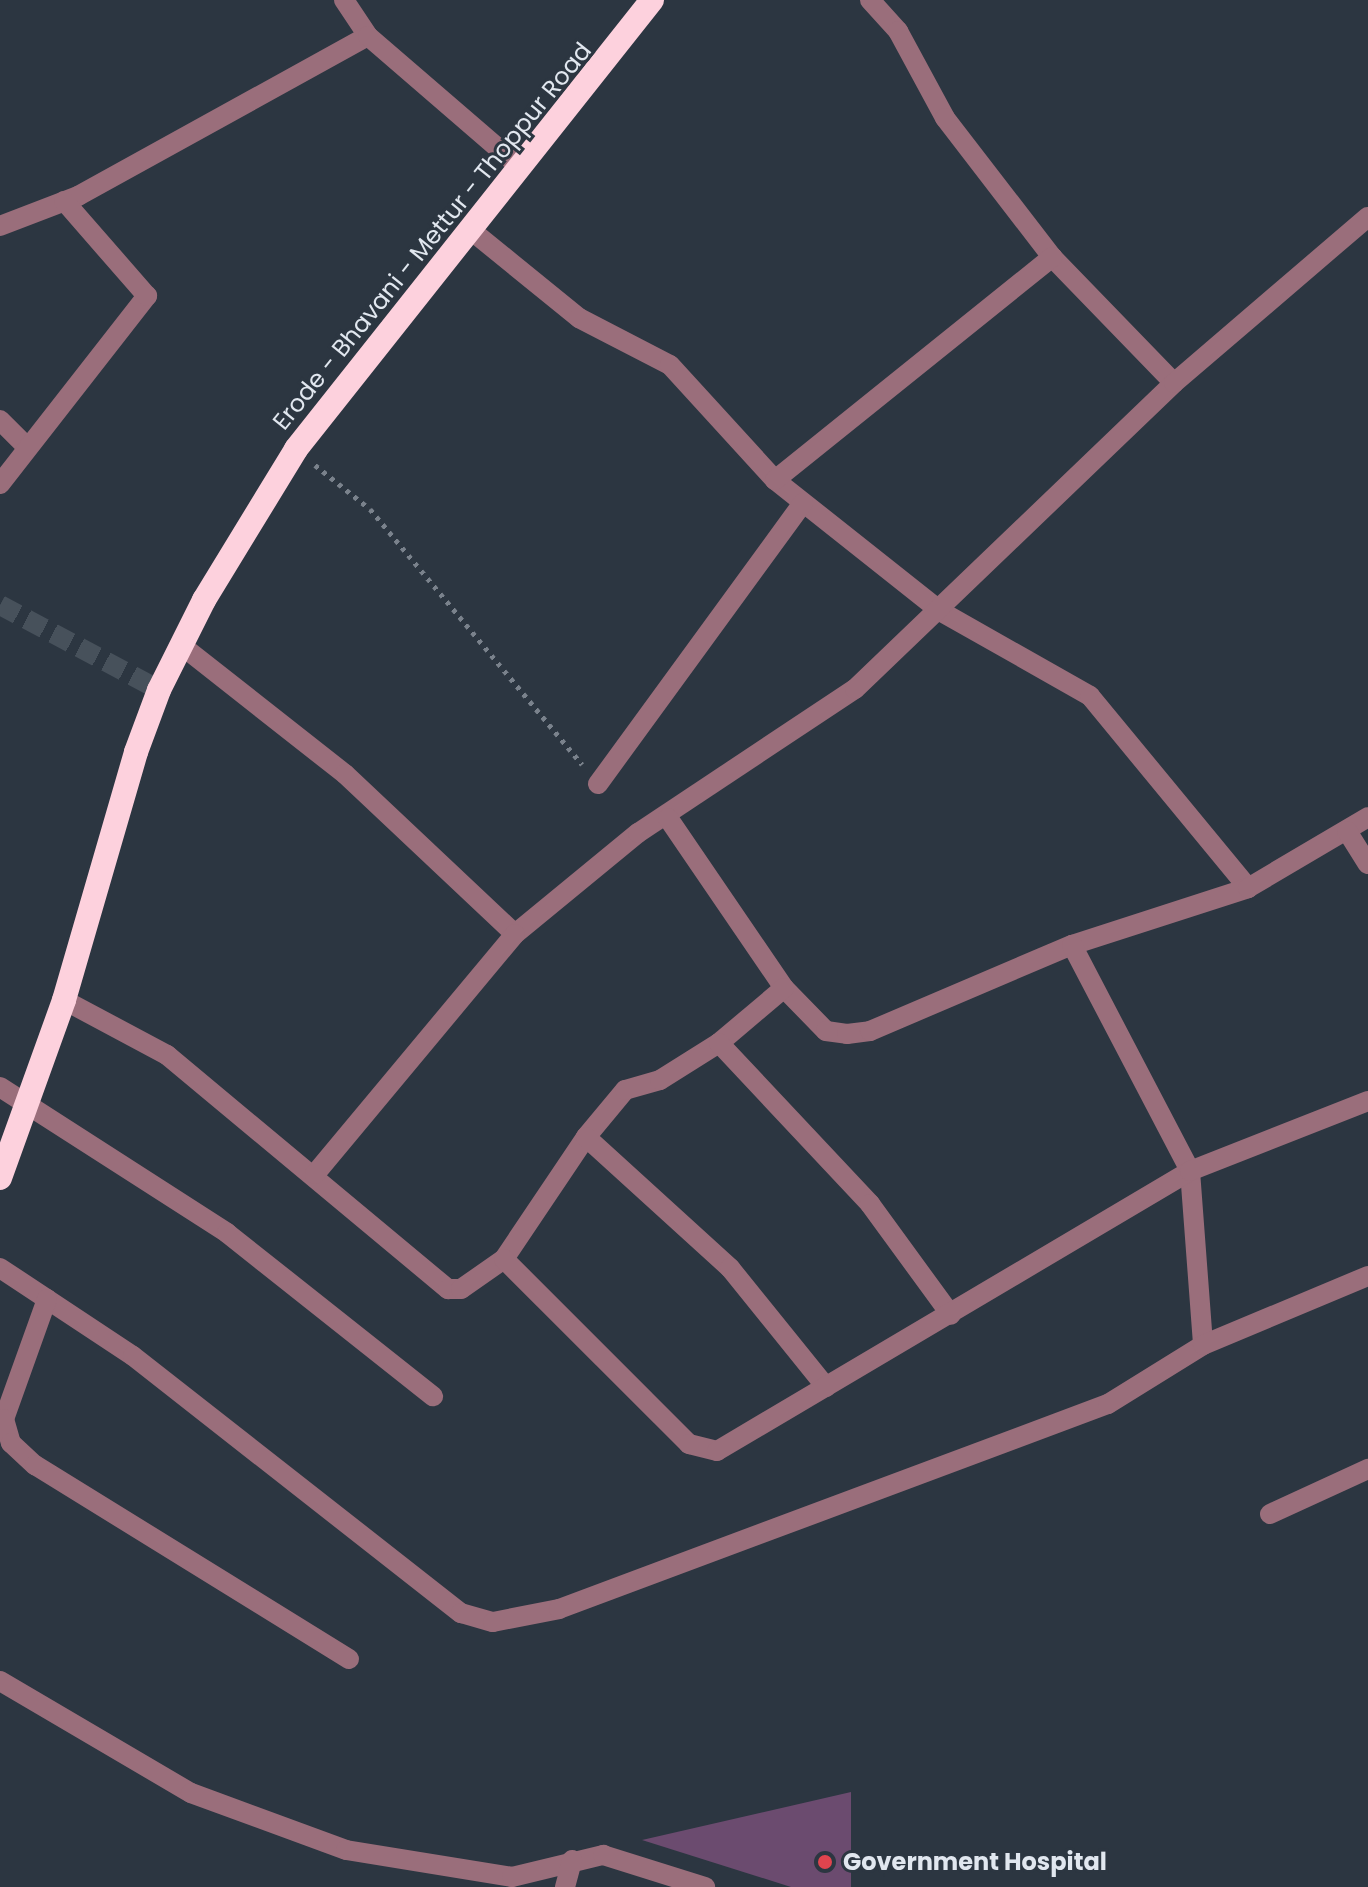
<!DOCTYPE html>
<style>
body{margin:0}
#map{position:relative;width:1368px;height:1887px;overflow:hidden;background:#2c3641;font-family:Poppins,sans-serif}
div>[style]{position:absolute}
.building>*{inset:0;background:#6b4b6f}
.minor-tunnel>*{height:20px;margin-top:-10px;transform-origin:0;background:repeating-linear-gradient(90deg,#47515b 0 20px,transparent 0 30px)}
.path>*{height:5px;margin-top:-2.5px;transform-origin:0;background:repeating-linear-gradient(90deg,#7a828c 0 4px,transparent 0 10px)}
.minor>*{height:20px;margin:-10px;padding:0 10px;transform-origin:10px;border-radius:10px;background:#9a6e7b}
.highway>*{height:24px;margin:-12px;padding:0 12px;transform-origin:12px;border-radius:12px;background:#fdd1dd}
.dots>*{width:22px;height:22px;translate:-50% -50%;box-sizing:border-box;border:4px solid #2c3641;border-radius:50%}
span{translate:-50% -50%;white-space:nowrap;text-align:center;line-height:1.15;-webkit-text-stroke:6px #2c3641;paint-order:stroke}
.street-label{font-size:24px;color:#e1e7ef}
.poi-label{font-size:24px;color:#e1e7ef;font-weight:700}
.left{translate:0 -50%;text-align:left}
</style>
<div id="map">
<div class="building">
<div style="clip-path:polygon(851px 1792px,851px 1887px,791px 1887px,642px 1840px)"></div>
</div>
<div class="minor-tunnel">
<div style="left:0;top:605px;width:180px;rotate:28.1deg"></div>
</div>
<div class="path">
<div style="left:315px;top:465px;width:70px;rotate:38.7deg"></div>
<div style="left:370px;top:509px;width:332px;rotate:50.3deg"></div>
</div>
<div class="minor">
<div style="left:344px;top:0;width:43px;rotate:56.3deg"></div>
<div style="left:870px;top:0;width:42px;rotate:47.9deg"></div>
<div style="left:898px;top:31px;width:99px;rotate:61.6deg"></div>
<div style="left:945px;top:118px;width:175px;rotate:52.4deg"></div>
<div style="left:1052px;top:257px;width:175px;rotate:45.9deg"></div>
<div style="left:0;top:226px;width:84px;rotate:-21deg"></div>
<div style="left:78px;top:196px;width:331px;rotate:-28.9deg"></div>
<div style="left:368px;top:36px;width:201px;rotate:40.8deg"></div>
<div style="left:472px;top:231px;width:138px;rotate:39.1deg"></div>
<div style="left:579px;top:318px;width:102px;rotate:27.3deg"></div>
<div style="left:670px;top:365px;width:156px;rotate:47.6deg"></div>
<div style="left:775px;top:480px;width:211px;rotate:38.4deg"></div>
<div style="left:940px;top:611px;width:172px;rotate:29.5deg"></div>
<div style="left:1090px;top:696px;width:249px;rotate:50.5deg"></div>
<div style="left:0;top:420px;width:38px;rotate:45deg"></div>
<div style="left:775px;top:480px;width:356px;rotate:-38.8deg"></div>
<div style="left:0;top:484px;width:239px;rotate:-52deg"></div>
<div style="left:147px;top:296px;width:126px;rotate:-131.1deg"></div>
<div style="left:181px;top:645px;width:209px;rotate:38.2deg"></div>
<div style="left:345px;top:774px;width:233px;rotate:43.3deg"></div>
<div style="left:515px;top:934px;width:159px;rotate:-39.4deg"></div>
<div style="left:638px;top:833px;width:260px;rotate:-33.6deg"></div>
<div style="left:855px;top:689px;width:442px;rotate:-43.8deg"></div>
<div style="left:1174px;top:383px;width:255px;rotate:-40.6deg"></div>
<div style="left:598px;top:784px;width:348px;rotate:-53.9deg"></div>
<div style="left:668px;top:818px;width:206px;rotate:55.7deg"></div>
<div style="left:784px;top:988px;width:60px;rotate:45.7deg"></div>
<div style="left:826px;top:1031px;width:21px;rotate:8deg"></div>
<div style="left:847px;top:1034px;width:23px;rotate:-7deg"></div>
<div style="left:870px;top:1031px;width:220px;rotate:-23.1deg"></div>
<div style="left:1072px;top:945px;width:185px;rotate:-17.9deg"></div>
<div style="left:1248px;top:888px;width:139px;rotate:-30.6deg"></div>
<div style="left:1347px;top:831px;width:39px;rotate:58deg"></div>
<div style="left:1072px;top:945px;width:255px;rotate:62.4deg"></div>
<div style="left:1190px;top:1171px;width:174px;rotate:85.7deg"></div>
<div style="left:64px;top:1000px;width:117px;rotate:28.1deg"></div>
<div style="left:167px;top:1055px;width:366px;rotate:39.8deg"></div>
<div style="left:448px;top:1289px;width:13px"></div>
<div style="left:461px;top:1289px;width:52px;rotate:-34.9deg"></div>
<div style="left:504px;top:1259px;width:147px;rotate:-56.1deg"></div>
<div style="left:586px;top:1137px;width:61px;rotate:-50.3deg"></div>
<div style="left:625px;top:1090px;width:36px;rotate:-16deg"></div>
<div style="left:660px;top:1080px;width:70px;rotate:-32.1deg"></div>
<div style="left:719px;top:1043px;width:85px;rotate:-40.2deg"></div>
<div style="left:719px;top:1043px;width:221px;rotate:46.8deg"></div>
<div style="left:870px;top:1204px;width:137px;rotate:53.9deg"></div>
<div style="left:0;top:1087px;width:270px;rotate:32.7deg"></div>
<div style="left:227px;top:1233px;width:263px;rotate:38.4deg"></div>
<div style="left:586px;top:1137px;width:195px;rotate:42.3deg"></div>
<div style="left:730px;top:1268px;width:153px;rotate:51.1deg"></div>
<div style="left:315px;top:1174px;width:312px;rotate:-50.2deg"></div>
<div style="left:504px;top:1259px;width:262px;rotate:45deg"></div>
<div style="left:689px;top:1444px;width:29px;rotate:14deg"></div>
<div style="left:717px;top:1451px;width:550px;rotate:-30.62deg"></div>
<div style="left:1190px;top:1171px;width:191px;rotate:-21.5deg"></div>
<div style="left:0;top:1268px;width:159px;rotate:33.5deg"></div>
<div style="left:133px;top:1356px;width:417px;rotate:38.1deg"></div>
<div style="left:461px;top:1613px;width:33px;rotate:16deg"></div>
<div style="left:493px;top:1622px;width:67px;rotate:-11.1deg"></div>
<div style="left:559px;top:1609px;width:586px;rotate:-20.48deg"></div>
<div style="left:1108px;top:1404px;width:112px;rotate:-31.8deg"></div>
<div style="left:1203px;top:1345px;width:179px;rotate:-22.7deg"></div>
<div style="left:47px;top:1299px;width:127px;rotate:109.7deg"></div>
<div style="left:4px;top:1419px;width:25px;rotate:74deg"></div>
<div style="left:11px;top:1443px;width:33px;rotate:43deg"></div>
<div style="left:35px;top:1465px;width:369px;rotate:31.7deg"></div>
<div style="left:1270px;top:1514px;width:108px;rotate:-24.7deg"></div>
<div style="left:0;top:1681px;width:221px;rotate:30.4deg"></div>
<div style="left:191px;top:1793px;width:165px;rotate:20.2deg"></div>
<div style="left:346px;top:1850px;width:168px;rotate:9.2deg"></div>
<div style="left:512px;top:1877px;width:94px;rotate:-13.6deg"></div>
<div style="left:603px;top:1855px;width:107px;rotate:17.4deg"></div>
<div style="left:565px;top:1887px;width:28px;rotate:-75deg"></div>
</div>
<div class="highway">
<div style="left:0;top:1178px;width:189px;rotate:-70.2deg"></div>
<div style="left:64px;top:1000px;width:258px;rotate:-73.8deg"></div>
<div style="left:136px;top:752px;width:66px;rotate:-69.6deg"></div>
<div style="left:159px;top:690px;width:101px;rotate:-63.4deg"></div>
<div style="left:204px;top:600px;width:177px;rotate:-58.6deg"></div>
<div style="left:296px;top:449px;width:573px;rotate:-51.59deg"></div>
</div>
<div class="dots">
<div style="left:825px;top:1862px;background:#e0444e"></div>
</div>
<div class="street-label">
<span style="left:432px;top:236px;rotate:-51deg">Erode - Bhavani - Mettur - Thoppur Road</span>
</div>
<div class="poi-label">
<span class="left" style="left:843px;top:1862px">Government Hospital</span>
</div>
</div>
